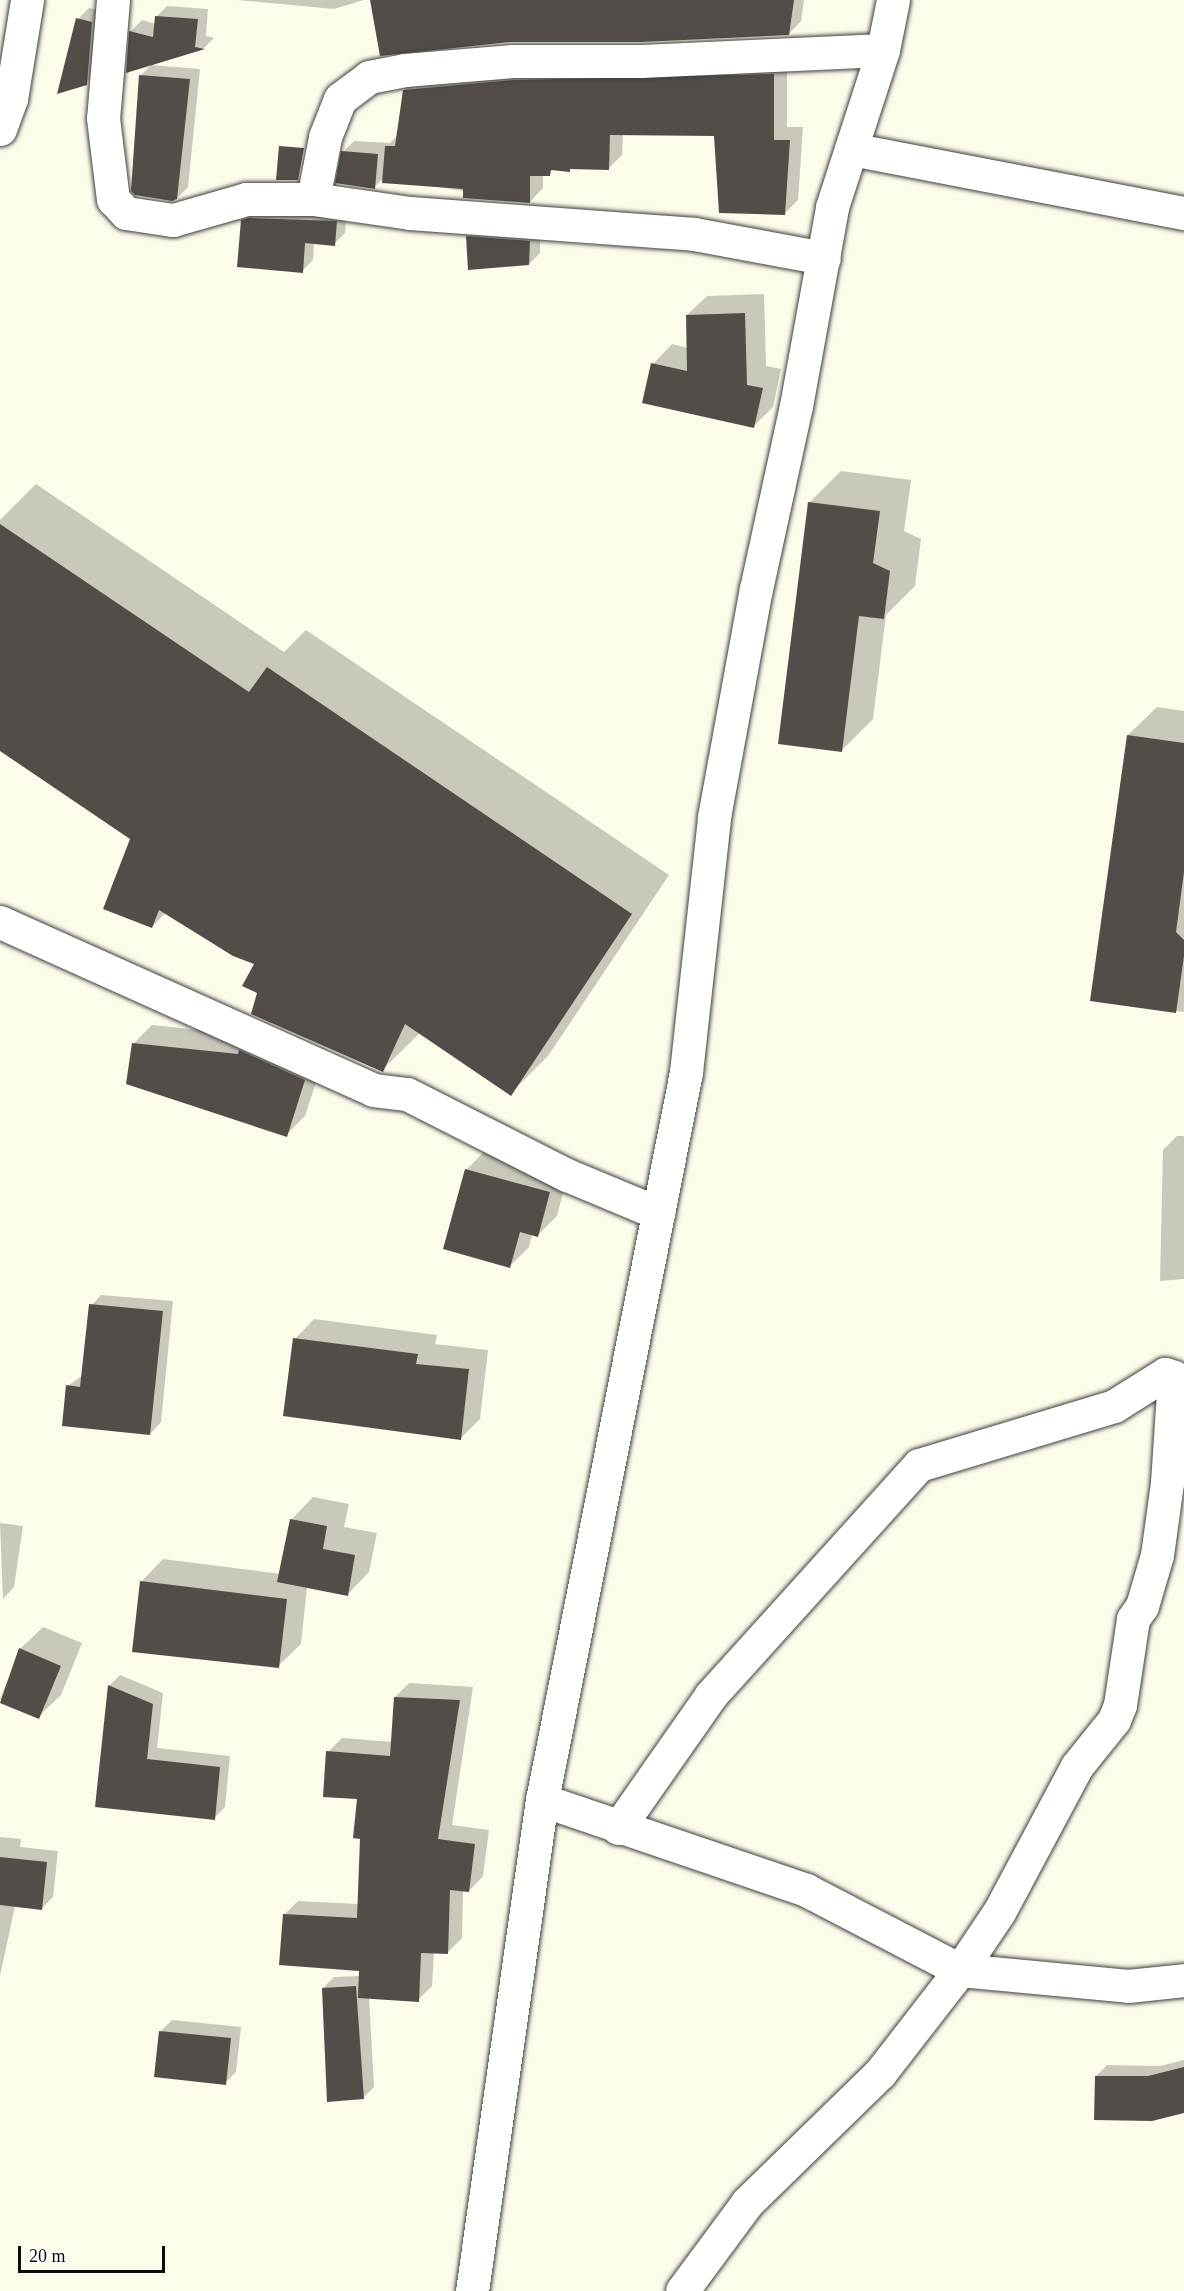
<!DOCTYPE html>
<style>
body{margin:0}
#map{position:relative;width:1184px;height:2291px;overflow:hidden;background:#fdfbea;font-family:Georgia,serif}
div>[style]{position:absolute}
.shadow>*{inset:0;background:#0003}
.building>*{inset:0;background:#524d48}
.roads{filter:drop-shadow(0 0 2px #3e3e3e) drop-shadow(0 0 2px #3e3e3e)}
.street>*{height:33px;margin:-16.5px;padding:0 16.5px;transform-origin:16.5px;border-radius:16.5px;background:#fff}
span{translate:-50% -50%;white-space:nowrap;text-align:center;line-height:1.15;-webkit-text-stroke:6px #fff;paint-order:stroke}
.scale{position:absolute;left:18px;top:2246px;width:147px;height:27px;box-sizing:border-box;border:3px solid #0b0b0b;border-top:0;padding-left:8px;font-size:18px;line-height:21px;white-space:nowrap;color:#0b0b0b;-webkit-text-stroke:4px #fff;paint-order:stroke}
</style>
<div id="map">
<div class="shadow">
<div style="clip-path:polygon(237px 0,364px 0,334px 9px)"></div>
<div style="clip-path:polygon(371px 0,804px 0,801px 21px,789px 34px)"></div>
<div style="clip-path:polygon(167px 6px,208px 9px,206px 36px,214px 38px,204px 48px,127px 71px,131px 31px,142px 20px,156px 24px,156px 17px)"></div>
<div style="clip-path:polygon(89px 8px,103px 11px,98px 72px,86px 83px,78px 19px)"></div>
<div style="clip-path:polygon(787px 61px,787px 127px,803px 127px,798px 200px,784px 214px,715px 135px,623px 134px,622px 155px,608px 169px,555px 169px,543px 175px,543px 188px,530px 202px,384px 178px,374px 187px,343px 152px,354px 141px,390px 143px,398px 135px,404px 90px,418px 76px)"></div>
<div style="clip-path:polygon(151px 65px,200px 69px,188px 187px,177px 198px,140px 76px)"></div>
<div style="clip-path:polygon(253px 210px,347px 211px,345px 233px,334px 244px,314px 242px,313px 260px,302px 271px,242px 221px)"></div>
<div style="clip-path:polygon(478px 226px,540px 230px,540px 253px,529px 264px,468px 237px)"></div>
<div style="clip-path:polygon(764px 294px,766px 366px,781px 369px,773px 407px,753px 427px,653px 364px,672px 344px,688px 348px,687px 315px,707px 296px)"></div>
<div style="clip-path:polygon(841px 471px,911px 480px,904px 531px,921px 539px,915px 586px,886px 615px,873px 719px,841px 751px,809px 503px)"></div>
<div style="clip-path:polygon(36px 484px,284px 652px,306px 630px,669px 875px,548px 1056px,510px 1094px,420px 1033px,382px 1070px,259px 993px,256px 963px,166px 912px,152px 927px,131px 838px,0 749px,0 520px)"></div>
<div style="clip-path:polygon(1157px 707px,1184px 711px,1184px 1012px,1092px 1000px,1128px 735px)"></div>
<div style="clip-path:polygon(152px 1025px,255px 1036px,323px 1061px,305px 1116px,286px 1135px,133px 1044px)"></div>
<div style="clip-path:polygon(1177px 1136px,1184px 1136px,1184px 1279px,1160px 1281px,1163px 1150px)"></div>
<div style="clip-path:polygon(485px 1151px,568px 1173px,557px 1216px,538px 1235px,532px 1234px,529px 1247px,510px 1266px,466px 1170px)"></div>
<div style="clip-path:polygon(101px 1295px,173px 1301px,161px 1422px,150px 1434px,68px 1386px,83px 1375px,90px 1307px)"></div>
<div style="clip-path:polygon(314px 1319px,437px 1335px,435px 1344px,488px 1350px,480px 1419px,461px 1438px,295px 1339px)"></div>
<div style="clip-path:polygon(313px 1497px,349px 1504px,344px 1527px,377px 1533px,369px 1572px,347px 1595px,307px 1587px,301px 1644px,278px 1666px,141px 1582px,163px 1559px,281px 1574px,291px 1520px)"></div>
<div style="clip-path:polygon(0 1523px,23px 1526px,14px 1587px,3px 1599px)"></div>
<div style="clip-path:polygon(43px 1627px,82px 1643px,61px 1695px,38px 1717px,0 1699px,20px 1649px)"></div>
<div style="clip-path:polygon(120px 1675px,163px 1693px,157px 1748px,230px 1756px,225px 1807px,214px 1818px,96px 1806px,109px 1686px)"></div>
<div style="clip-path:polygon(409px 1683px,473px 1687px,452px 1825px,489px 1830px,483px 1876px,469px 1891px,463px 1890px,462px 1938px,447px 1953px,434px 1952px,432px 1986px,418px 2000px,369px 1997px,374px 2087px,363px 2098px,323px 1988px,334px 1977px,360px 1976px,361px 1970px,284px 1915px,298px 1901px,359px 1904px,362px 1838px,358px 1798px,328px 1752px,342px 1738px,393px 1742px,395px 1697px)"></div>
<div style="clip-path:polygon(0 1837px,21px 1839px,20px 1847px,58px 1851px,53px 1897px,42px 1908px,15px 1906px,0 1976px)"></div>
<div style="clip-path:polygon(172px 2020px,241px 2027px,236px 2072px,225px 2083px,161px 2031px)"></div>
<div style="clip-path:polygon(1184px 2060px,1184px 2111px,1096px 2076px,1107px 2065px,1160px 2066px)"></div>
</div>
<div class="building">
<div style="clip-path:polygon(370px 0,794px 0,789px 35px,641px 42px,511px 42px,380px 56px)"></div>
<div style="clip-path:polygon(155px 16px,198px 19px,195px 47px,205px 49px,126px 73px,129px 31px,153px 37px)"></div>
<div style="clip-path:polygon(76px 18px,92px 22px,87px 85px,57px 94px)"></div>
<div style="clip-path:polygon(774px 74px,774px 140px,790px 140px,785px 215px,719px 213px,714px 136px,610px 135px,609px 170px,570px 169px,570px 172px,551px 170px,550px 176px,530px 176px,530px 203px,463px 198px,463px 189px,382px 183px,385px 146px,395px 146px,403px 90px,514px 80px)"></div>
<div style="clip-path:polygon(139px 75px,190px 79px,177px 199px,172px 201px,135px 195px,131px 191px)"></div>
<div style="clip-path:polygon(279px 146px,304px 148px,298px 180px,276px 180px)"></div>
<div style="clip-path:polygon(341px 151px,378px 154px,375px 189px,335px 183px)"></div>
<div style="clip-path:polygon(249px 218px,337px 221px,335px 246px,305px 243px,303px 273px,237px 267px,241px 220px)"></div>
<div style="clip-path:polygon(466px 236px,530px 241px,529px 265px,468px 270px)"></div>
<div style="clip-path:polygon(745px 313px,747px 385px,763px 388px,754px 428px,642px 403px,651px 363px,687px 371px,686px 315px)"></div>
<div style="clip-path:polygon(808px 502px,880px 511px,873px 563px,890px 571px,884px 619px,859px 616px,842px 752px,778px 744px)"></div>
<div style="clip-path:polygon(0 524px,249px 692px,267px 667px,632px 914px,511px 1096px,405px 1024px,383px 1072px,251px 1014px,257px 993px,242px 986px,254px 964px,233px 956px,159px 910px,152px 928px,103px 909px,130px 839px,0 751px)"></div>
<div style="clip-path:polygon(1127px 735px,1184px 743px,1184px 872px,1176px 932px,1184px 940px,1184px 956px,1176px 1013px,1090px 1001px)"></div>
<div style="clip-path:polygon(132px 1043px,238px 1054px,239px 1050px,305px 1080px,287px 1137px,126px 1084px)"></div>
<div style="clip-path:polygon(465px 1169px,550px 1192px,538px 1237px,520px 1232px,510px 1268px,443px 1249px)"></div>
<div style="clip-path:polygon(89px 1304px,163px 1311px,150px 1435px,62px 1426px,66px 1385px,80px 1387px)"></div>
<div style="clip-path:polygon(293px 1338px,418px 1354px,416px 1364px,469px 1369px,461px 1440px,283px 1416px)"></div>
<div style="clip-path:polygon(290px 1519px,327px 1526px,323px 1549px,355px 1555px,348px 1596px,277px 1582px)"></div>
<div style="clip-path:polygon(140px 1581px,287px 1599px,279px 1668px,132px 1652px)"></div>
<div style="clip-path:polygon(19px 1648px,61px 1666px,39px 1719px,0 1703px)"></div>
<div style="clip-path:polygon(108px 1685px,153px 1704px,147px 1759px,220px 1767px,215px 1820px,95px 1807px)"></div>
<div style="clip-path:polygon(394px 1697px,460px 1700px,438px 1839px,475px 1844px,469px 1892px,450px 1890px,448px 1954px,421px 1953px,419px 2002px,358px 1998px,359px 1971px,279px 1965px,283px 1914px,357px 1918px,360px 1839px,353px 1838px,357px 1799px,323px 1797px,326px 1751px,390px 1756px)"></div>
<div style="clip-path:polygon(0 1857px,47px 1862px,42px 1910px,0 1905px)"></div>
<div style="clip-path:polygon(356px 1986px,364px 2099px,327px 2102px,322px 1988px)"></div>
<div style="clip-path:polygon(159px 2031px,231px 2038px,226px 2085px,154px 2077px)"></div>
<div style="clip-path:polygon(1184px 2067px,1184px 2113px,1152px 2121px,1094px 2120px,1095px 2076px,1148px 2076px)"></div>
</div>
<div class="roads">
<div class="street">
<div style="left:113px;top:0;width:118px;rotate:94.8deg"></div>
<div style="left:103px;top:118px;width:82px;rotate:83deg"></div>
<div style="left:113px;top:199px;width:19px;rotate:47deg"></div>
<div style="left:126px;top:213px;width:48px;rotate:8.5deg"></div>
<div style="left:173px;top:220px;width:76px;rotate:-16deg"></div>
<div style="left:246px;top:199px;width:67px"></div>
<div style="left:313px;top:199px;width:98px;rotate:8.2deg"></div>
<div style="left:410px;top:213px;width:285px;rotate:4.2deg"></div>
<div style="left:694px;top:234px;width:132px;rotate:10.5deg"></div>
<div style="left:0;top:129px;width:32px;rotate:-70deg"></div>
<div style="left:11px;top:99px;width:100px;rotate:-80.8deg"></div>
<div style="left:851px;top:149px;width:339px;rotate:10.9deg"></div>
<div style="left:313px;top:199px;width:63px;rotate:-79deg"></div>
<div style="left:325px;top:137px;width:41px;rotate:-68.5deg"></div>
<div style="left:340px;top:99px;width:36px;rotate:-37deg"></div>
<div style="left:369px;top:77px;width:37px;rotate:-11deg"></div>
<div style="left:405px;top:70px;width:108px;rotate:-4.8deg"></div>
<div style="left:513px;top:61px;width:128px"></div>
<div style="left:641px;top:61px;width:242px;rotate:-2.6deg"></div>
<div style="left:0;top:922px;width:409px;rotate:24.2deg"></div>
<div style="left:373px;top:1090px;width:34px;rotate:7deg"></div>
<div style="left:407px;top:1094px;width:179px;rotate:26.9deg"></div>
<div style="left:567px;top:1175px;width:99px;rotate:22.7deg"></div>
<div style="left:542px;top:1800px;width:279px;rotate:18.8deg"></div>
<div style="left:806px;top:1890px;width:174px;rotate:27.5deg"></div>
<div style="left:960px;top:1970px;width:169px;rotate:5.4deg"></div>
<div style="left:1128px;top:1986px;width:56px;rotate:-6.1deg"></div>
<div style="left:618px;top:1828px;width:162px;rotate:-55deg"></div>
<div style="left:711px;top:1695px;width:310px;rotate:-47.9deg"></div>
<div style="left:919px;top:1465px;width:204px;rotate:-16.8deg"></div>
<div style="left:1114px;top:1406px;width:60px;rotate:-32.1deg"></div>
<div style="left:1165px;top:1374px;width:9px;rotate:18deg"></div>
<div style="left:1174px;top:1377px;width:106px;rotate:93.8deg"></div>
<div style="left:1167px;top:1483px;width:73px;rotate:97.9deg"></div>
<div style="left:1157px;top:1555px;width:53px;rotate:106.4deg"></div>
<div style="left:1142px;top:1606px;width:16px;rotate:125deg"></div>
<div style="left:1133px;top:1619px;width:87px;rotate:98.6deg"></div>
<div style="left:1120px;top:1705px;width:16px;rotate:112deg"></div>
<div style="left:1114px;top:1720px;width:59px;rotate:128.8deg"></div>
<div style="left:1077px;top:1766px;width:166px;rotate:118.1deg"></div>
<div style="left:999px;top:1912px;width:70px;rotate:123.9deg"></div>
<div style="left:960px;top:1970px;width:130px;rotate:127.8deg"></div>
<div style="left:880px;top:2073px;width:186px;rotate:135.7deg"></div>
<div style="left:747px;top:2203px;width:109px;rotate:126.5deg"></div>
<div style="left:472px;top:2291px;width:496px;rotate:-81.9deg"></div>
<div style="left:542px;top:1800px;width:742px;rotate:-78.81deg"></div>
<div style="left:686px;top:1072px;width:257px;rotate:-83.7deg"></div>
<div style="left:714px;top:817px;width:232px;rotate:-79.6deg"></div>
<div style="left:756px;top:589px;width:187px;rotate:-77.7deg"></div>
<div style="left:796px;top:406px;width:202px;rotate:-79.7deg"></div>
<div style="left:832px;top:207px;width:165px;rotate:-72deg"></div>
<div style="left:883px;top:50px;width:51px;rotate:-78.7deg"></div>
</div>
</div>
<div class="scale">20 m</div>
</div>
